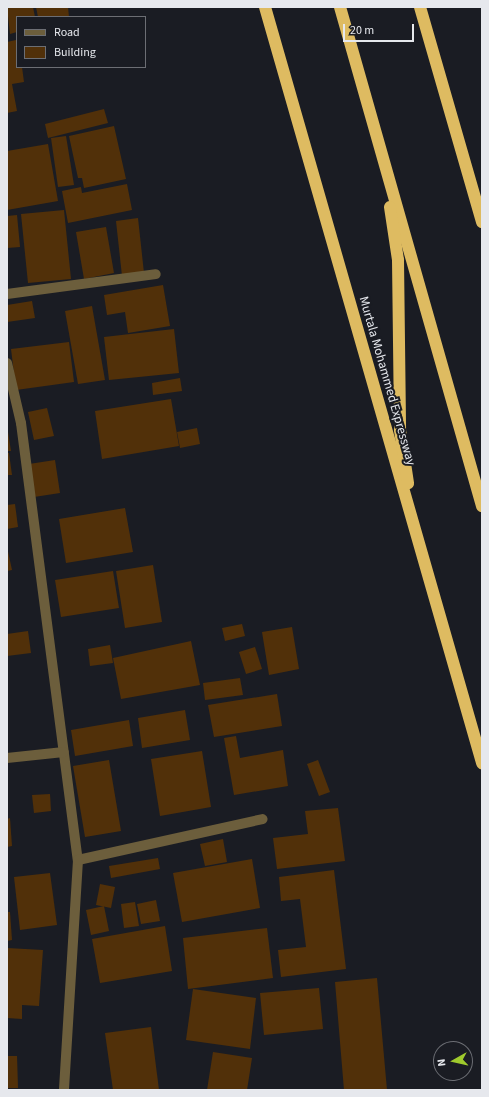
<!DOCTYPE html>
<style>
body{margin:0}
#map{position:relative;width:489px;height:1097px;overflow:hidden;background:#1a1c23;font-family:"Source Sans 3",sans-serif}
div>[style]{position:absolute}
.building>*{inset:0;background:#513009}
.minor>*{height:10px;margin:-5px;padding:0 5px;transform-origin:5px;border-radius:5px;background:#6c5e3c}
.highway>*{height:12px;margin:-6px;padding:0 6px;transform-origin:6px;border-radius:6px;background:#debb61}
span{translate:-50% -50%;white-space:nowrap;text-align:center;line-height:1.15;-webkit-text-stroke:4px #1a1c23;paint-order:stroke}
.street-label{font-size:13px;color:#e6e8ed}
.frame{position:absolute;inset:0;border:8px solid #e6e8ed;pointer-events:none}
.legend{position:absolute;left:16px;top:16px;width:130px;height:52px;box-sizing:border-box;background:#1a1c23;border:1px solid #6c6e74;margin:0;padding:5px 7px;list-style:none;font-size:12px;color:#e6e8ed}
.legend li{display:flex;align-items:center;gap:8px;height:20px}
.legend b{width:20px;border:1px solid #6c6e74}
.north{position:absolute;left:433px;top:1041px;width:40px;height:40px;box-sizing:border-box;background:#1a1c23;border:1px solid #6c6e74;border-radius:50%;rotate:262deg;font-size:11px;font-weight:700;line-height:16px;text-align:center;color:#e6e8ed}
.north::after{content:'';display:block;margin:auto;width:14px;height:18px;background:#9fca2d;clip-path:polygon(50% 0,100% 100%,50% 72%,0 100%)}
.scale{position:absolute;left:343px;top:24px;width:71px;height:18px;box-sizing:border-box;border:2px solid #e6e8ed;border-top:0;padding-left:5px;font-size:12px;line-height:14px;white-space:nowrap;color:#e6e8ed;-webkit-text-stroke:3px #1a1c23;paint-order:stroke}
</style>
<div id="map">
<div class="building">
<div style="clip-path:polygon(7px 7px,33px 7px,35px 17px,17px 17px,17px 32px,10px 34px)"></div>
<div style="clip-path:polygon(36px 7px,68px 7px,69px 17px,38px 17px)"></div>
<div style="clip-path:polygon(16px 40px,17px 67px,22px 67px,24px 82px,12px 84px,17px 111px,7px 113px,7px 42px)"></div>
<div style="clip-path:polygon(104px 109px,108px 123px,48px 138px,45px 124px)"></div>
<div style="clip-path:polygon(114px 126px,126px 179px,84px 188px,82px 178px,78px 178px,69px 136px)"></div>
<div style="clip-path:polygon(66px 136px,74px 185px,58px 187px,51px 138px)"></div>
<div style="clip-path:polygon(48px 144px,58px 201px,7px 210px,7px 151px)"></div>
<div style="clip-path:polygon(127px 184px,132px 210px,68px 223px,62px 191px,81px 187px,82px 193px)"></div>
<div style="clip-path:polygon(64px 210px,71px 279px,28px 283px,21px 214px)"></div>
<div style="clip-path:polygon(17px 215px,20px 247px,7px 248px,7px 216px)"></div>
<div style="clip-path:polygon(138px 218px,144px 273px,122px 276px,116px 221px)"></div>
<div style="clip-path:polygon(106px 227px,114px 273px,84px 279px,76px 232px)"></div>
<div style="clip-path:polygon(163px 285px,170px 326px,128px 333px,125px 312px,107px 315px,104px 295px)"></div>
<div style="clip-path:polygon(32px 301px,35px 318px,7px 322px,7px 305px)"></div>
<div style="clip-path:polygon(92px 306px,105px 380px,78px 384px,65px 311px)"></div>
<div style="clip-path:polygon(174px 329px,179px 373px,109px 380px,104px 337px)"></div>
<div style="clip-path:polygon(69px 342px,74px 382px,16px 390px,11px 349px)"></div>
<div style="clip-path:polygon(180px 378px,182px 391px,153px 395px,152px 383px)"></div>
<div style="clip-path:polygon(171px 399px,179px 446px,102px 459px,95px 411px)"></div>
<div style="clip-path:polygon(47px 408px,54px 436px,34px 440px,28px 412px)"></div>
<div style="clip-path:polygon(197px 428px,200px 444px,180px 448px,177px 432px)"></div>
<div style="clip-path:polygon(8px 432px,11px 451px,7px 451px,7px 433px)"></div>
<div style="clip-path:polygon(7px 453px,9px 453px,12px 475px,7px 475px)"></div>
<div style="clip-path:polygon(55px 460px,60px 493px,34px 497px,29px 464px)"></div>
<div style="clip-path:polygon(15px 504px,18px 527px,7px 529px,7px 505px)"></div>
<div style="clip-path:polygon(125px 508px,133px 552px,66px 563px,59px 519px)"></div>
<div style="clip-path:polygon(7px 547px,12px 570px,7px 571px)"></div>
<div style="clip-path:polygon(153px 565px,162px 622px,125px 628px,116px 571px)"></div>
<div style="clip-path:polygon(113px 571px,119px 608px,61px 617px,55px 580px)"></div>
<div style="clip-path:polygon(242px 624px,245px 636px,225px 641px,222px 628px)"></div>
<div style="clip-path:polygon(292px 627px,299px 669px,269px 675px,262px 632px)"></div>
<div style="clip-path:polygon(28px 631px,31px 653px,7px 656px,7px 634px)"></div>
<div style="clip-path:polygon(191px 641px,200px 685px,121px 699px,113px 658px)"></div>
<div style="clip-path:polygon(110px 645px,113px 663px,90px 666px,88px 649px)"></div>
<div style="clip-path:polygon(255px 647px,262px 669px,246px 674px,239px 652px)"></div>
<div style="clip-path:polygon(240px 678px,243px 695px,205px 700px,203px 683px)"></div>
<div style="clip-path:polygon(277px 694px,282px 726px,214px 737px,208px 705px)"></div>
<div style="clip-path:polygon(185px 710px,190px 740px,142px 748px,138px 718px)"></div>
<div style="clip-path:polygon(129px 720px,133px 746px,75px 756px,71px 730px)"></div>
<div style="clip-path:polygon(236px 736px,240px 758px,283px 750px,288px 786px,234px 795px,224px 738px)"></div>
<div style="clip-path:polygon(202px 751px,211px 807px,160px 816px,151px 759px)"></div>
<div style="clip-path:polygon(109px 760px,121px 831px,85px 837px,73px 766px)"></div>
<div style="clip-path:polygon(318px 760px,330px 792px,319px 796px,307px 764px)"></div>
<div style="clip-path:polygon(50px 794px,51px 811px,34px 813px,32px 795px)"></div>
<div style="clip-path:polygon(338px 808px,345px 861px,277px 869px,273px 838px,308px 834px,305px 811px)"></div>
<div style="clip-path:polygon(10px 818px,12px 846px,7px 847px,7px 819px)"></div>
<div style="clip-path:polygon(223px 839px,227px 862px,205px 866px,200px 844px)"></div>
<div style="clip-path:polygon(158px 858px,160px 869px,111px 878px,109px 866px)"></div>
<div style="clip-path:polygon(252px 859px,260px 908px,182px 922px,173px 873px)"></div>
<div style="clip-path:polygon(334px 870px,346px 969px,281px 977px,278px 950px,306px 947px,300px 899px,281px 901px,279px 877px)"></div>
<div style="clip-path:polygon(50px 873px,57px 925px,20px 930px,14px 877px)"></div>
<div style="clip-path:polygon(100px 884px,115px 887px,111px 908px,96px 905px)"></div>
<div style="clip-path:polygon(156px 900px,160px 921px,141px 924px,137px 904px)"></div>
<div style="clip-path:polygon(135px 902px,139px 926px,124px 928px,121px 904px)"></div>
<div style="clip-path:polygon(104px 906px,109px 931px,91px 935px,86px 910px)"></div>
<div style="clip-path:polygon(7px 912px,10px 912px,12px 940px,7px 941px)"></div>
<div style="clip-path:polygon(165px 926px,172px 971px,100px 983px,92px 939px)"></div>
<div style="clip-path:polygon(267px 928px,273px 978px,188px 989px,183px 938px)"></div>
<div style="clip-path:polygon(7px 948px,43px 950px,39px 1006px,22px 1005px,22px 1019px,7px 1018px)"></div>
<div style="clip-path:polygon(377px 978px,387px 1090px,344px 1090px,335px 982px)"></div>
<div style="clip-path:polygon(319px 988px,323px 1029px,264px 1035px,260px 993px)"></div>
<div style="clip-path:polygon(193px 989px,256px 998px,250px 1049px,186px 1040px)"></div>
<div style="clip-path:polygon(151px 1027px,159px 1090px,113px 1090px,105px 1033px)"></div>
<div style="clip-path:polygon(213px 1052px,252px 1058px,247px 1090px,207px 1090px)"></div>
<div style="clip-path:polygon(7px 1056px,17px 1056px,18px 1088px,7px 1088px)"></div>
</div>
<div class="minor">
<div style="left:7px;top:294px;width:150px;rotate:-7.6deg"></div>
<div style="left:7px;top:363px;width:62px;rotate:76.9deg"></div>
<div style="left:21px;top:423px;width:441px;rotate:82.6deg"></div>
<div style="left:78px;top:860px;width:230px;rotate:93.5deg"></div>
<div style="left:7px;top:758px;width:57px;rotate:-6deg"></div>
<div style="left:78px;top:860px;width:189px;rotate:-12.5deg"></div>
</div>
<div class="highway">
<div style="left:265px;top:7px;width:787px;rotate:73.98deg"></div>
<div style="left:340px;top:7px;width:519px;rotate:74.12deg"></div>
<div style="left:420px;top:7px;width:224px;rotate:73.9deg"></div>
<div style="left:390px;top:207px;width:54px;rotate:81.4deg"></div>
<div style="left:398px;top:260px;width:170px;rotate:89.3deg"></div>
<div style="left:400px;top:430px;width:54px;rotate:81.4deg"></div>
</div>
<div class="street-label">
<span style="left:387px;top:381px;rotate:74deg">Murtala Mohammed Expressway</span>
</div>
<div class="frame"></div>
<ul class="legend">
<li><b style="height:5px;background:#6c5e3c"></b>Road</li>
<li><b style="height:11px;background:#513009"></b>Building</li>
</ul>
<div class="north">N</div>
<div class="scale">20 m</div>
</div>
